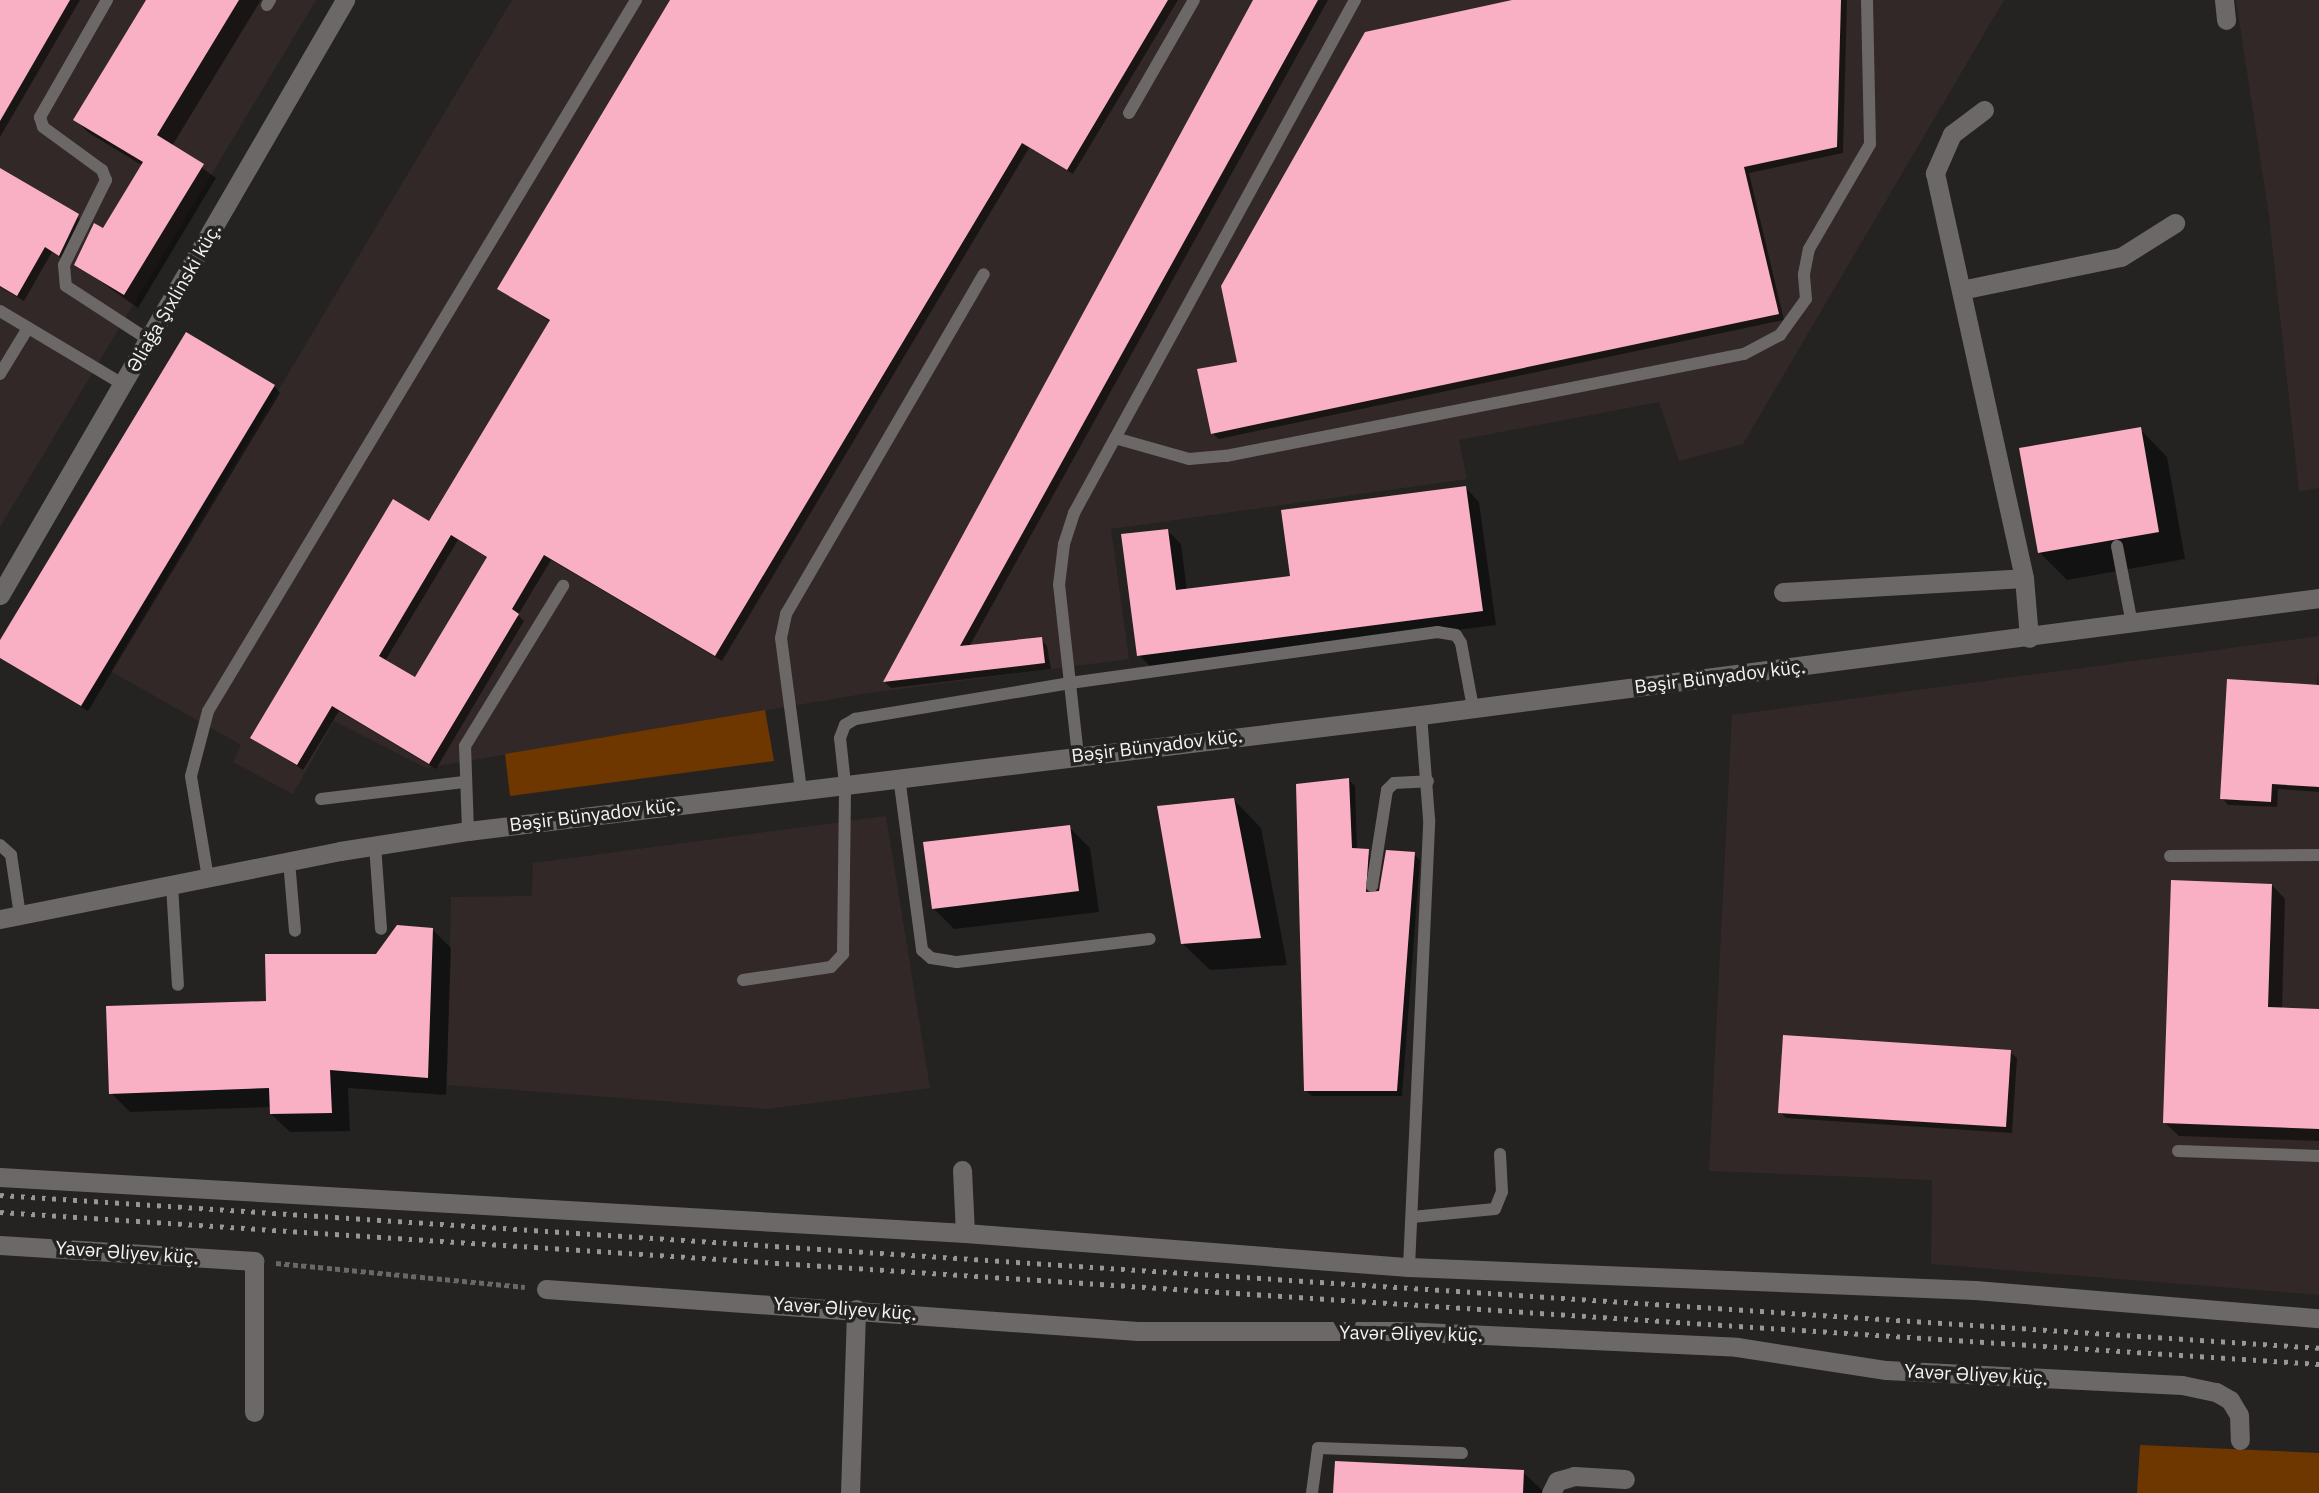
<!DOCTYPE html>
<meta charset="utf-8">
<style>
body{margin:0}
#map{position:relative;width:2319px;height:1493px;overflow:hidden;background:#252222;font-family:"IBM Plex Sans",sans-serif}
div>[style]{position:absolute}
.built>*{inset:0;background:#322828}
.green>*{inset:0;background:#6e3700}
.shadow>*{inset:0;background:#0007}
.building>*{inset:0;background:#f9afc4}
.path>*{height:4.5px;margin-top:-2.25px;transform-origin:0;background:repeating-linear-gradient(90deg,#696767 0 5px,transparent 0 8.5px)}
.service>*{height:12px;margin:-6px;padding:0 6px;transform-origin:6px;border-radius:6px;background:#6c6868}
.minor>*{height:19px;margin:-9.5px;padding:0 9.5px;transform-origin:9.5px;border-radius:9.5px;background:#6c6868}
.tertiary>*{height:19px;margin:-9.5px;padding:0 9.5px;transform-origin:9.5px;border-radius:9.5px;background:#6c6868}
.rail>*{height:5px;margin-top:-2.5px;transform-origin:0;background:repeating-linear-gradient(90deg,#999696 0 3.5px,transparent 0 10.5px)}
span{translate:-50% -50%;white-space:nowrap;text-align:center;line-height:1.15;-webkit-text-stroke:7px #252222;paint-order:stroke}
.street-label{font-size:19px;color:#f4f2f2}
</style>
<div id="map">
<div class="built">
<div style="clip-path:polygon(0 0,316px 0,0 527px)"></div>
<div style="clip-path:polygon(512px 0,2004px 0,1743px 444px,1679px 461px,1659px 402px,1459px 440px,1467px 479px,1111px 529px,1129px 659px,869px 693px,426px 768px,334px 721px,293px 794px,233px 762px,241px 745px,110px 671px)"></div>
<div style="clip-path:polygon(2236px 0,2319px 0,2319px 488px,2299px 491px,2269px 216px)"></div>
<div style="clip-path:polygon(2319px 636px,2319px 1295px,1931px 1264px,1932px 1180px,1709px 1171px,1732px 715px)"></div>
<div style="clip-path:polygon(886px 816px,930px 1088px,768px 1109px,447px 1085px,451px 897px,532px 896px,533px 863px)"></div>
</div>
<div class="green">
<div style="clip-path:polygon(765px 710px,774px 761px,510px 796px,505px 754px)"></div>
<div style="clip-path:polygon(2140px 1445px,2319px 1453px,2319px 1493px,2137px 1493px)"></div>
</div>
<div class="shadow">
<div style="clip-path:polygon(0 0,80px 0,0 137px)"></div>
<div style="clip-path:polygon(148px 0,261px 0,172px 146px,216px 178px,138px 308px,76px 264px,104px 231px,143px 166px,89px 133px,76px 120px)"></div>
<div style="clip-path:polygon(evenodd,672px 0,1178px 0,1073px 174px,1029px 148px,722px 661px,551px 560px,518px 615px,524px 621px,436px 769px,339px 711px,303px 770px,253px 738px,430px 524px,551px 322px,499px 289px,672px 0,458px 540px,488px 558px,416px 679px,385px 661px,458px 540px)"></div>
<div style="clip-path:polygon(1255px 0,1328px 0,969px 647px,1041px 639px,1047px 646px,1051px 669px,891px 688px,885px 682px)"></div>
<div style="clip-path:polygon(1521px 0,1847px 0,1843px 153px,1749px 173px,1784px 320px,1219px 439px,1212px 433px,1239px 364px)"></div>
<div style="clip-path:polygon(0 170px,85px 222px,66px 261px,52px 252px,24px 301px,0 287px)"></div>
<div style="clip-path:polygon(274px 386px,280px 393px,88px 711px,0 658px,0 644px)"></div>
<div style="clip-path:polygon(2140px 429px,2167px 457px,2185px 559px,2067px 580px,2040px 553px)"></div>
<div style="clip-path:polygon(1466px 488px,1479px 502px,1496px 625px,1153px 669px,1139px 655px,1168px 531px,1181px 544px,1187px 591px,1292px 577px)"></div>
<div style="clip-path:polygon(2318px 669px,2319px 792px,2278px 789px,2277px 807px,2228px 805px,2222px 798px,2317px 687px)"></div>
<div style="clip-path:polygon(1349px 780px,1355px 786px,1357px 850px,1374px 857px,1371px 896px,1414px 854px,1420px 860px,1402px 1096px,1312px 1096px,1305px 1090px)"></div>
<div style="clip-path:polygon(1234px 800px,1261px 828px,1287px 965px,1210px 970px,1182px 943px)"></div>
<div style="clip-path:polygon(1069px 827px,1090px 848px,1099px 912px,954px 929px,933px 908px)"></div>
<div style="clip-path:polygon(2272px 885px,2285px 899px,2282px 1009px,2319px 1011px,2319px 1141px,2179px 1136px,2165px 1123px)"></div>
<div style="clip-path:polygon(432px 929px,451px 948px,446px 1095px,348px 1088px,350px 1131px,290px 1132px,271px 1114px,271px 1107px,130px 1112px,111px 1093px,268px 1002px)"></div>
<div style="clip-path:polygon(2010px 1052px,2017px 1058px,2012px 1133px,1786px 1118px,1780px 1112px)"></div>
<div style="clip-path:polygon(1523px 1472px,1545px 1493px,1335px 1493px)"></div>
</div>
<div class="building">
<div style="clip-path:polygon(0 0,70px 0,0 121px)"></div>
<div style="clip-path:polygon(146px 0,239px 0,157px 135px,204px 164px,124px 295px,74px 265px,94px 223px,103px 228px,143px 162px,73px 120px)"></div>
<div style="clip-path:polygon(evenodd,670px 0,1168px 0,1067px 170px,1022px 143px,715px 656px,544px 555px,512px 609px,519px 614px,429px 764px,332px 706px,297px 765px,250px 738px,393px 499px,429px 521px,550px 320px,497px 289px,670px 0,451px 535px,487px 557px,415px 677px,379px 656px,451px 535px)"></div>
<div style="clip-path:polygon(1253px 0,1318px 0,960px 646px,1042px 637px,1045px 663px,883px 682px)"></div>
<div style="clip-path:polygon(1512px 0,1841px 0,1837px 147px,1744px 167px,1779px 314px,1211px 434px,1197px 369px,1237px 362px,1221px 286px,1365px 32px)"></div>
<div style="clip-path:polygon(0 168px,79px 214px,59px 256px,45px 247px,17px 296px,0 286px)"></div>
<div style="clip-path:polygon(186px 332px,275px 385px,81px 706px,0 658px,0 640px)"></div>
<div style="clip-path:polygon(2141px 427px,2159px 532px,2038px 553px,2019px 448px)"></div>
<div style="clip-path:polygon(1466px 486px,1483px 611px,1137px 656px,1121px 534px,1168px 529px,1176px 590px,1290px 576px,1281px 510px)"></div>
<div style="clip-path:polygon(2227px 679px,2319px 685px,2319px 787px,2272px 784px,2271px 802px,2220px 799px)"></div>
<div style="clip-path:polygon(1349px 778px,1352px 848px,1369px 849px,1366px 892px,1379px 891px,1386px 850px,1415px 852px,1397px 1091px,1304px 1091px,1296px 784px)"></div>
<div style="clip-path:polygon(1234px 798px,1261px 938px,1181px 944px,1157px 806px)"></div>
<div style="clip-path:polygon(1070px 825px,1079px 891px,932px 909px,923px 842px)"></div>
<div style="clip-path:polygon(2171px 880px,2272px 884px,2268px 1007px,2319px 1009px,2319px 1129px,2163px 1123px)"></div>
<div style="clip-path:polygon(397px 925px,433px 928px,428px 1078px,330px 1070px,332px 1113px,270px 1114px,269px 1088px,109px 1094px,106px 1006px,266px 1001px,265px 954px,376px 954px)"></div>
<div style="clip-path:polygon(1783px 1035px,2011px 1050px,2006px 1127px,1778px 1113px)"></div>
<div style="clip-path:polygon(1335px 1461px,1524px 1470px,1523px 1493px,1333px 1493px)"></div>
</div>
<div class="path">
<div style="left:276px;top:1263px;width:250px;rotate:5.5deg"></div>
</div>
<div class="service">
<div style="left:107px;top:0;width:135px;rotate:119.8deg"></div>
<div style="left:40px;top:117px;width:10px;rotate:73deg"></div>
<div style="left:43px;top:127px;width:73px;rotate:36.1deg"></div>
<div style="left:102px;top:170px;width:11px;rotate:68deg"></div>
<div style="left:106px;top:180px;width:95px;rotate:116.3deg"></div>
<div style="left:64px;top:265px;width:21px;rotate:85deg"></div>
<div style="left:66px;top:286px;width:99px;rotate:33deg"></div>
<div style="left:267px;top:5px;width:6px;rotate:-59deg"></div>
<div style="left:1129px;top:113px;width:130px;rotate:-60.1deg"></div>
<div style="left:0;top:311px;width:144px;rotate:30.8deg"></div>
<div style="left:0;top:374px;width:54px;rotate:-58.7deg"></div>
<div style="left:1115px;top:438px;width:77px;rotate:15.8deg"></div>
<div style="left:1189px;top:459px;width:37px;rotate:-5deg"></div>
<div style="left:1226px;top:456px;width:528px;rotate:-11.14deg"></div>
<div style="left:1744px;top:354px;width:41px;rotate:-27.8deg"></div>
<div style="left:1780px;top:335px;width:44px;rotate:-54.2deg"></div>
<div style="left:1806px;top:299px;width:25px;rotate:-95deg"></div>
<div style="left:1804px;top:274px;width:25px;rotate:-79deg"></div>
<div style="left:1809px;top:249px;width:121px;rotate:-59.8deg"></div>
<div style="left:1870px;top:144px;width:144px;rotate:-91.2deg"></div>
<div style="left:2117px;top:546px;width:79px;rotate:79.1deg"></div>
<div style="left:1078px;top:756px;width:172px;rotate:-96.3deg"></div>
<div style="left:1059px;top:585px;width:41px;rotate:-83deg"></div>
<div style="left:1064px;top:544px;width:33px;rotate:-72deg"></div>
<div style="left:1074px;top:513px;width:585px;rotate:-61.29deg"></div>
<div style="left:899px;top:777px;width:175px;rotate:82.4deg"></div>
<div style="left:922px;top:950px;width:12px;rotate:42deg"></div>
<div style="left:931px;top:958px;width:26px;rotate:9deg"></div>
<div style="left:957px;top:962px;width:194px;rotate:-6.8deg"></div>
<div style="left:801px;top:790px;width:153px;rotate:-97.5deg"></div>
<div style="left:781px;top:638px;width:25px;rotate:-78deg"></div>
<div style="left:786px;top:614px;width:393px;rotate:-59.8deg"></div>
<div style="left:321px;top:799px;width:144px;rotate:-6.8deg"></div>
<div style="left:468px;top:831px;width:85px;rotate:-92deg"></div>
<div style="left:465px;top:746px;width:188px;rotate:-58.5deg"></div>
<div style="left:0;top:845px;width:15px;rotate:42deg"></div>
<div style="left:11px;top:855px;width:61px;rotate:81.5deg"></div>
<div style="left:375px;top:845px;width:84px;rotate:85.9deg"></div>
<div style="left:2170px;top:856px;width:149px;rotate:-0.4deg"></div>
<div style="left:289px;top:861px;width:70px;rotate:85.1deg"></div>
<div style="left:208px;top:878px;width:103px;rotate:-99.5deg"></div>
<div style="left:191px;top:776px;width:67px;rotate:-75.3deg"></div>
<div style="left:208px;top:711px;width:830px;rotate:-58.95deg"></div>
<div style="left:172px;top:885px;width:100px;rotate:86.6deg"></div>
<div style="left:1372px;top:886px;width:97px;rotate:-81.1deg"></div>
<div style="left:1387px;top:790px;width:10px;rotate:-45deg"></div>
<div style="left:1394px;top:783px;width:34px;rotate:-3deg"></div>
<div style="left:743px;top:980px;width:89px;rotate:-8.4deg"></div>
<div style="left:831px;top:967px;width:18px;rotate:-47deg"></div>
<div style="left:843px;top:954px;width:170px;rotate:-89.3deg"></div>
<div style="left:845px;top:784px;width:46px;rotate:-96.2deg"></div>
<div style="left:840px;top:738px;width:14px;rotate:-69deg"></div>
<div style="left:845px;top:725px;width:12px;rotate:-31deg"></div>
<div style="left:855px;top:719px;width:218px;rotate:-9.5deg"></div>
<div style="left:1070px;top:683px;width:371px;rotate:-7.9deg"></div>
<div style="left:1437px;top:632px;width:19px;rotate:9deg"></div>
<div style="left:1456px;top:635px;width:9px;rotate:58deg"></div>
<div style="left:1461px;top:643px;width:66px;rotate:79.5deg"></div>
<div style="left:2178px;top:1151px;width:141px;rotate:2deg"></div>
<div style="left:1412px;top:1217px;width:83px;rotate:-5.5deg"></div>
<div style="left:1495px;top:1209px;width:18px;rotate:-68deg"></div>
<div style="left:1502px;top:1192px;width:38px;rotate:-93deg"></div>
<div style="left:1409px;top:1267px;width:448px;rotate:-87.4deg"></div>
<div style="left:1429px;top:819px;width:104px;rotate:-94.4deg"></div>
<div style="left:1312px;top:1493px;width:45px;rotate:-82.4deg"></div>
<div style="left:1318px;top:1448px;width:144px;rotate:2deg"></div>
</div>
<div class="minor">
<div style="left:2224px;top:0;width:20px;rotate:84deg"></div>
<div style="left:1984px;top:110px;width:40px;rotate:143deg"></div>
<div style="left:1952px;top:134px;width:43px;rotate:113.6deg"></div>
<div style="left:1935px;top:173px;width:415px;rotate:77.6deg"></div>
<div style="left:2024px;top:578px;width:60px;rotate:85.2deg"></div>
<div style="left:1961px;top:290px;width:163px;rotate:-11.7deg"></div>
<div style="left:2121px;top:257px;width:64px;rotate:-32.2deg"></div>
<div style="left:1783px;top:592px;width:241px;rotate:-3.3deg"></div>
<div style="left:0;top:595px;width:688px;rotate:-59.89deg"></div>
<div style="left:962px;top:1170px;width:63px;rotate:87.3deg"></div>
<div style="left:0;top:1177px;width:967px;rotate:3.32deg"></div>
<div style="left:965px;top:1233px;width:445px;rotate:4.4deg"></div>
<div style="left:1409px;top:1267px;width:566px;rotate:2.33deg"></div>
<div style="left:1975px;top:1290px;width:345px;rotate:4.7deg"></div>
<div style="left:0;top:1245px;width:255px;rotate:3.6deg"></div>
<div style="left:254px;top:1261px;width:151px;rotate:90deg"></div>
<div style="left:546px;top:1289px;width:593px;rotate:4.06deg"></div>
<div style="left:1138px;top:1331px;width:263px"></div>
<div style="left:1401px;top:1331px;width:336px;rotate:2.7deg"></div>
<div style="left:1737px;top:1347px;width:151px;rotate:8.8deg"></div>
<div style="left:1886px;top:1370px;width:296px;rotate:2.9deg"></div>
<div style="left:2182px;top:1385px;width:35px;rotate:12deg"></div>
<div style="left:2216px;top:1392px;width:16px;rotate:30deg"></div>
<div style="left:2230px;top:1400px;width:17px;rotate:59deg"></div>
<div style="left:2239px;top:1415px;width:25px;rotate:88deg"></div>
<div style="left:850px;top:1493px;width:184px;rotate:-88.1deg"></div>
<div style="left:1551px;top:1493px;width:13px;rotate:-63deg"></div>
<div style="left:1557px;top:1481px;width:18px;rotate:-16deg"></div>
<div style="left:1574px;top:1476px;width:51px;rotate:3.4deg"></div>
</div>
<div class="tertiary">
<div style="left:0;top:919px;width:347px;rotate:-11.3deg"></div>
<div style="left:340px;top:851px;width:130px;rotate:-8.9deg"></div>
<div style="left:468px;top:831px;width:960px;rotate:-6.94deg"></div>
<div style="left:1421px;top:715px;width:906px;rotate:-7.42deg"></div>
</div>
<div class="rail">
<div style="left:0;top:1195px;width:2324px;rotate:3.77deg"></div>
<div style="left:0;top:1212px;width:2324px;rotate:3.75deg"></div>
</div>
<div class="street-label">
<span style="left:174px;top:298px;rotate:-60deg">Əliağa Şıxlinski küç.</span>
<span style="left:1720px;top:677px;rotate:-7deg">Bəşir Bünyadov küç.</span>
<span style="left:1157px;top:746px;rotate:-7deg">Bəşir Bünyadov küç.</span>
<span style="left:595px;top:815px;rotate:-7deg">Bəşir Bünyadov küç.</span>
<span style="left:127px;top:1253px;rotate:4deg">Yavər Əliyev küç.</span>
<span style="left:845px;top:1309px;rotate:4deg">Yavər Əliyev küç.</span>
<span style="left:1411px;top:1334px;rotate:1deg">Yavər Əliyev küç.</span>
<span style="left:1976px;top:1375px;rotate:3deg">Yavər Əliyev küç.</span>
</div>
</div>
